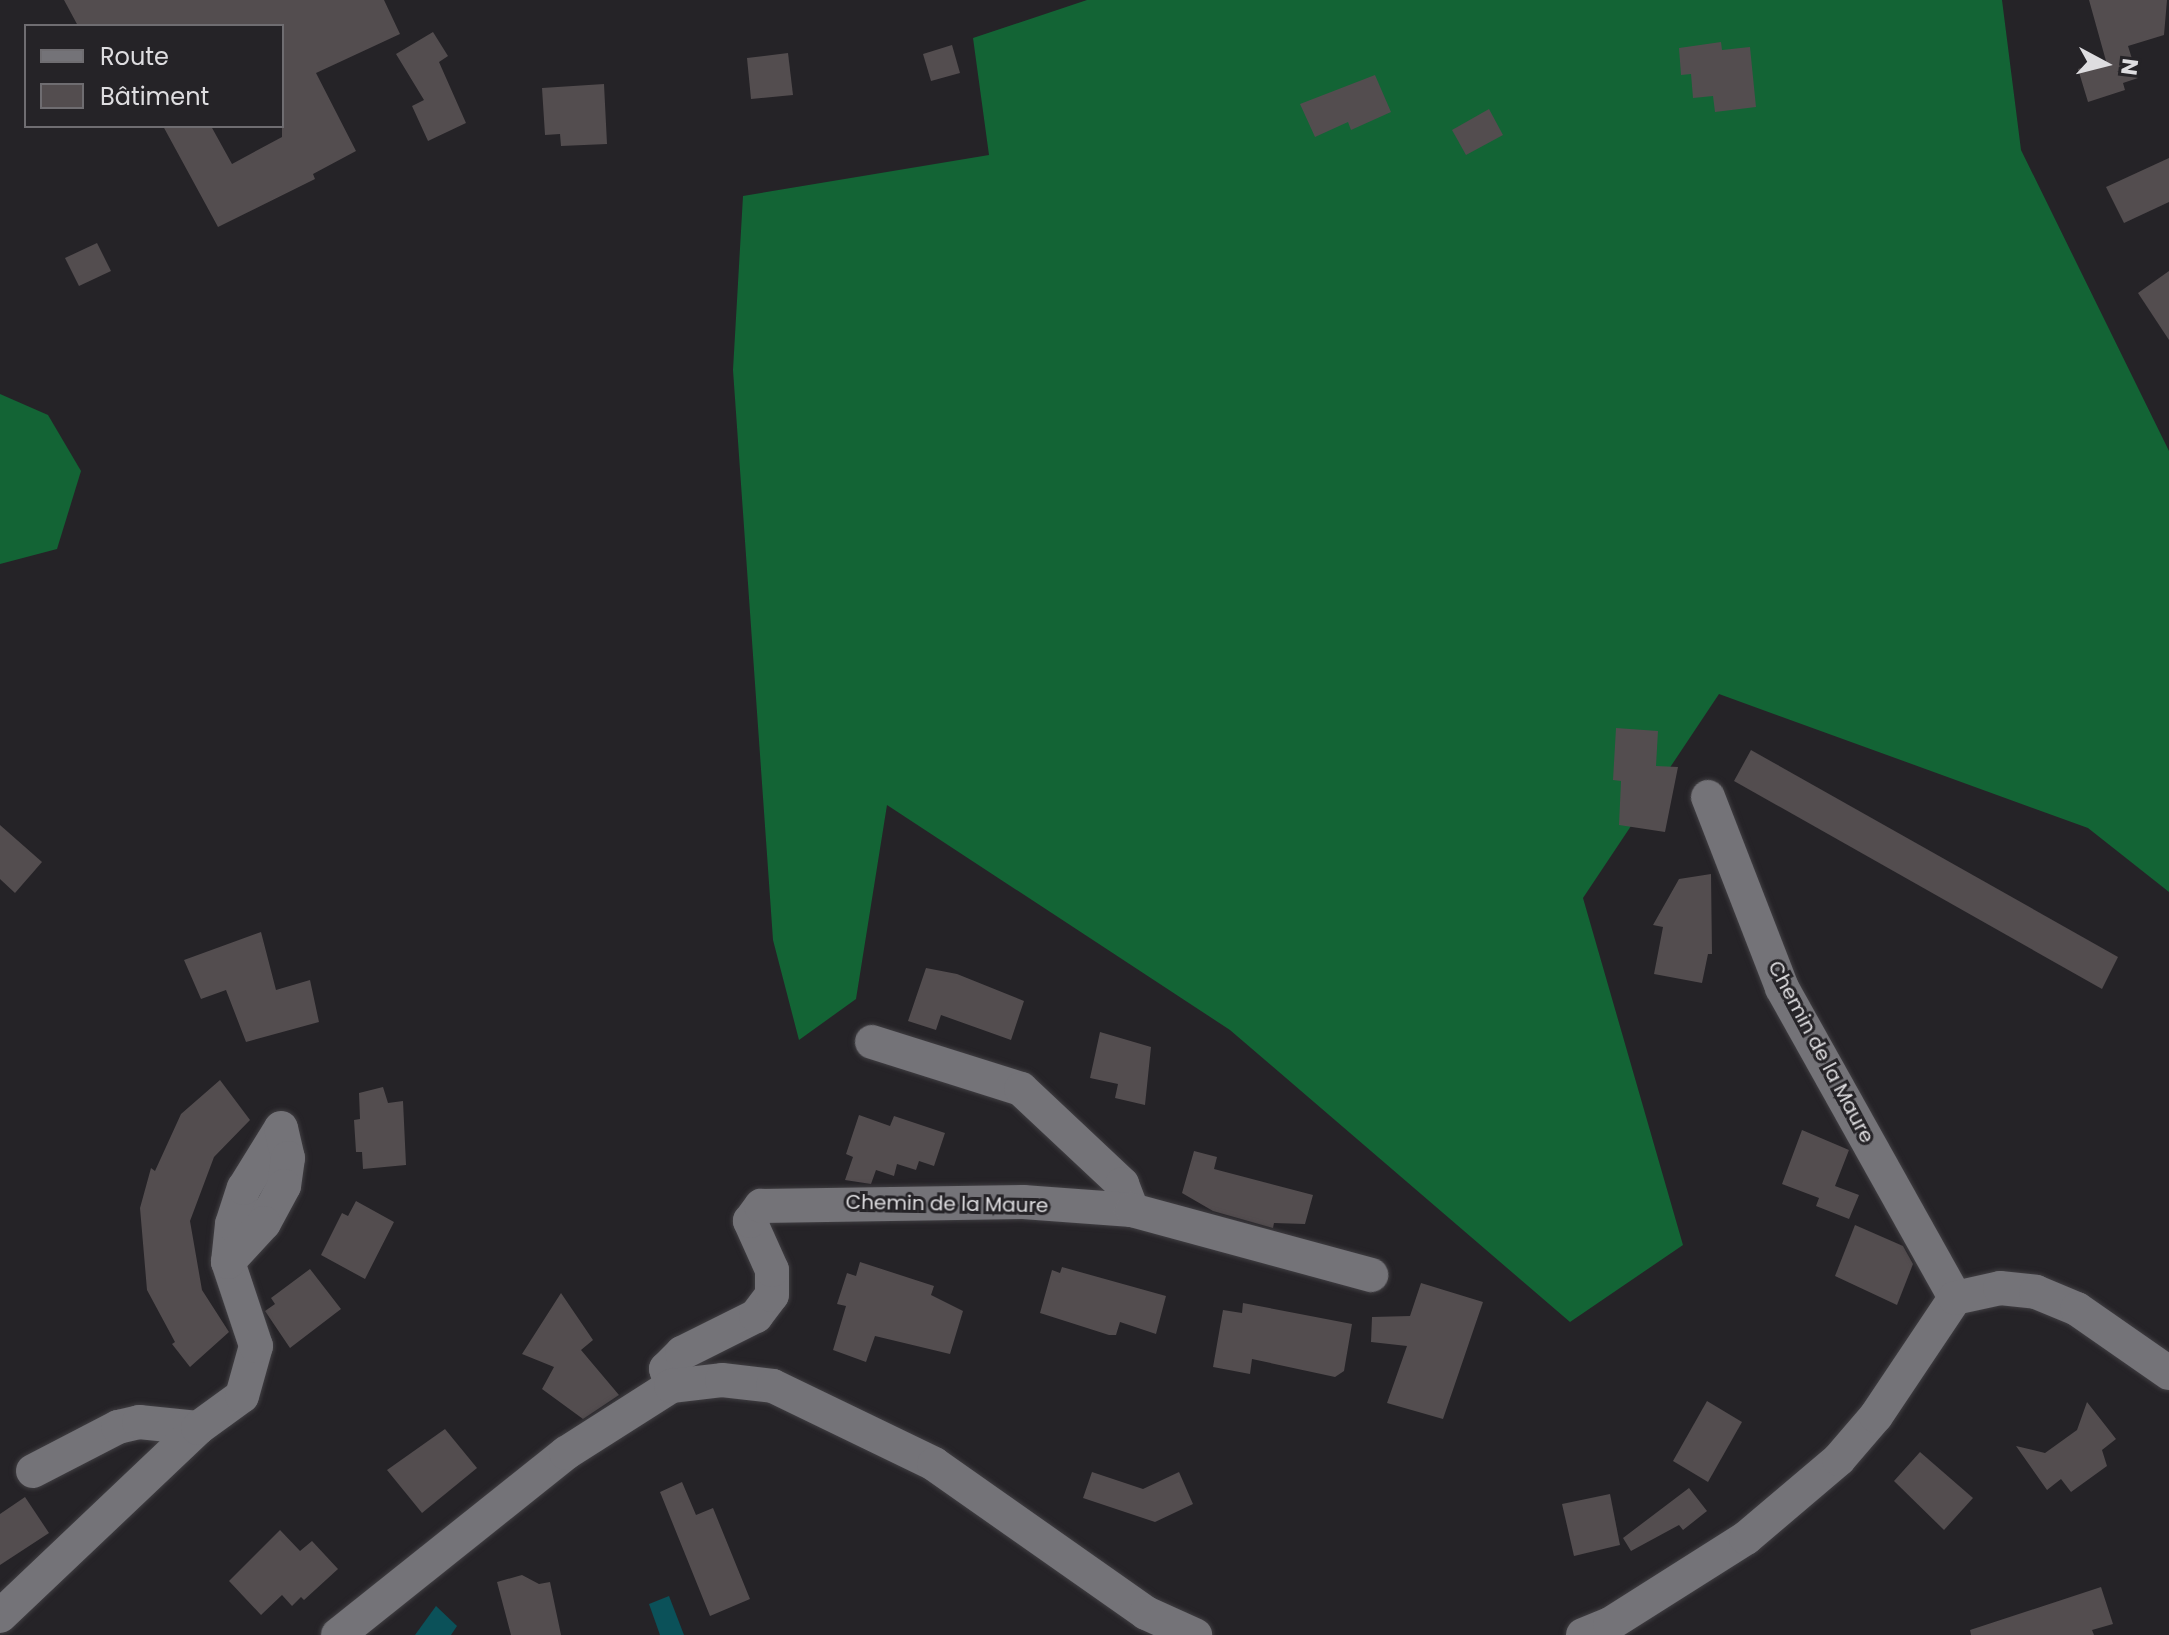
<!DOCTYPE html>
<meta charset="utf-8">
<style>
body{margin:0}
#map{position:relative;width:2169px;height:1635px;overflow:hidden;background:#252327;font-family:Poppins,sans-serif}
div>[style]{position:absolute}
.forest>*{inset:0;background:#136435}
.water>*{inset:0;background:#0b5159}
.building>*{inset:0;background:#534d4f}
.roads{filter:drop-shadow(0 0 2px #403e42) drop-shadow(0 0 2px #403e42)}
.street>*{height:34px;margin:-17px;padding:0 17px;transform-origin:17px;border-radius:17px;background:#747378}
span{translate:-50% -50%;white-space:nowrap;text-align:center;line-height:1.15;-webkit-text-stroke:6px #252327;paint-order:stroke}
.street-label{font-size:20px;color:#dedde0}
.legend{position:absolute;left:24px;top:24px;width:260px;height:104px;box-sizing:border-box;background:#252327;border:2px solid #6f6d71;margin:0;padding:10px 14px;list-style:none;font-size:24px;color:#dedde0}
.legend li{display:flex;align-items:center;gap:16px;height:40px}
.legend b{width:40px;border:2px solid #6f6d71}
.north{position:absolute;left:2065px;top:24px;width:80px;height:80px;-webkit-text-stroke:6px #252327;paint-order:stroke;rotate:97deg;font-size:22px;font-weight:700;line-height:32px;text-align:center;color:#dedde0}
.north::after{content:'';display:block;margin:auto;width:28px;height:36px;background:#dedde0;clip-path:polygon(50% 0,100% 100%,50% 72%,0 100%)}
</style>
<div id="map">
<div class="forest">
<div style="clip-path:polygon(1087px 0,2002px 0,2021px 150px,2169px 451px,2169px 892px,2088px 828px,1719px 694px,1583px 898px,1683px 1245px,1570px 1322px,1230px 1030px,887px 805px,856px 999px,799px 1040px,773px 940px,733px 370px,743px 196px,989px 155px,973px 38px)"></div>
<div style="clip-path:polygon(0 394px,48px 415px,81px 471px,57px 549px,0 564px)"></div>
</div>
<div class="water">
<div style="clip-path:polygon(669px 1596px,684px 1635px,660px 1635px,649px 1604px)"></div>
<div style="clip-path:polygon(436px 1606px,457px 1626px,451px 1635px,415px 1635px)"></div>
</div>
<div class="building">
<div style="clip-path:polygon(64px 0,384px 0,400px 34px,316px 73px,356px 151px,313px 174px,315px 179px,218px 227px,163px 126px,211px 126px,232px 164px,282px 137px,282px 26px,78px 26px)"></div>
<div style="clip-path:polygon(2089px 0,2167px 0,2164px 35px,2128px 46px,2138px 78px,2123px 83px,2125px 90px,2088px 102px,2078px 69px,2106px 61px)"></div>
<div style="clip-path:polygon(433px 32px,448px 56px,439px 62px,466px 123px,428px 141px,412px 106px,424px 100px,396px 54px)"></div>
<div style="clip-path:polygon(1721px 42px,1722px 50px,1750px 47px,1756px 107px,1715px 112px,1713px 96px,1693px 98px,1691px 74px,1681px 75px,1679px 48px)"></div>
<div style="clip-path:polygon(952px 45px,960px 73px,931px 81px,923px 54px)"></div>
<div style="clip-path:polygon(788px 53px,793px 95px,751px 99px,747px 58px)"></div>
<div style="clip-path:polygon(1375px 75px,1391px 112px,1351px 130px,1348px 122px,1315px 137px,1300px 104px)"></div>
<div style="clip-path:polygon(604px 84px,607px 144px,561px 146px,560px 134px,545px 135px,542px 88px)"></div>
<div style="clip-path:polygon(1489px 109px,1503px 135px,1466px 155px,1452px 130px)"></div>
<div style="clip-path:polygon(2169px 158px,2169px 202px,2124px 223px,2106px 187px)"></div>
<div style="clip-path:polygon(97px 243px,111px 271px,79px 286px,65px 258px)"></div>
<div style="clip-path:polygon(2169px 271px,2169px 340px,2138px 293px)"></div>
<div style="clip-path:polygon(1616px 728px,1658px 731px,1656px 766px,1678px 767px,1665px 832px,1619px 825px,1621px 781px,1613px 780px)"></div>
<div style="clip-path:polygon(1751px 750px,2118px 957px,2102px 989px,1734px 781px)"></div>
<div style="clip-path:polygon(0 825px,42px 862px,15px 893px,0 879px)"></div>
<div style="clip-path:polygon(1711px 874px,1712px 954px,1708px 954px,1702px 983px,1654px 974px,1663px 927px,1653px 925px,1679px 879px)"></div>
<div style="clip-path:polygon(261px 932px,276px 990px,310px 980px,319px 1022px,246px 1042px,226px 990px,201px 999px,184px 960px)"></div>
<div style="clip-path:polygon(926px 968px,957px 974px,1024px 1001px,1011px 1040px,941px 1015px,936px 1030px,908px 1021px)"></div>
<div style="clip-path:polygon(1100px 1032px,1151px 1047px,1145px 1105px,1115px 1098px,1118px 1084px,1090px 1078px)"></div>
<div style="clip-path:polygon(220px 1080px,250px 1120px,214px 1157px,190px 1221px,202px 1290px,229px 1332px,190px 1367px,172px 1344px,175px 1342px,147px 1290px,140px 1208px,151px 1168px,155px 1171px,181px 1114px)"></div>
<div style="clip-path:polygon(383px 1087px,388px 1103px,403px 1101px,406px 1165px,363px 1169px,362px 1152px,356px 1152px,354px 1120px,360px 1119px,359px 1093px)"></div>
<div style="clip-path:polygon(859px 1115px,890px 1126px,894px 1116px,945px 1133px,934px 1166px,919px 1161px,916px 1170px,897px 1164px,894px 1176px,876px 1170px,871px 1184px,845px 1180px,853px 1157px,846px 1154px)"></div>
<div style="clip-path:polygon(1802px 1130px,1849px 1150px,1835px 1186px,1859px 1195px,1849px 1219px,1816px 1206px,1819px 1198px,1782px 1184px)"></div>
<div style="clip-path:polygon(1194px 1151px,1217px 1157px,1214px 1169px,1313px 1195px,1305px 1224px,1274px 1223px,1273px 1228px,1213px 1211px,1182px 1193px)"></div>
<div style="clip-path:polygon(356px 1201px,394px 1222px,365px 1279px,321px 1255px,342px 1213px,348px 1216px)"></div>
<div style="clip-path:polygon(1855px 1225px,1903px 1246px,1913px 1264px,1897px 1305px,1835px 1276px)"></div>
<div style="clip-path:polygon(860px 1262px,934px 1286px,931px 1295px,963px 1311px,950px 1354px,875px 1336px,866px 1362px,833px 1350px,846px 1306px,837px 1304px,847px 1273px,856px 1276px)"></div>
<div style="clip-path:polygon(1062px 1267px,1166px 1296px,1156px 1334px,1120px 1322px,1116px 1335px,1109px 1335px,1040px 1313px,1052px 1270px,1060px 1273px)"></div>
<div style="clip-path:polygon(310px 1269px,341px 1309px,290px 1348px,265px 1311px,275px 1304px,271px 1298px)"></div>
<div style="clip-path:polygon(1421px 1283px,1483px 1302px,1443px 1419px,1387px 1403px,1407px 1346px,1371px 1342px,1372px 1317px,1410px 1316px)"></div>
<div style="clip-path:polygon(561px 1293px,593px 1340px,581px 1350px,619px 1395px,583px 1419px,542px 1389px,554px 1367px,522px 1354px)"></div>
<div style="clip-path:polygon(1243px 1303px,1352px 1324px,1344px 1371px,1335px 1377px,1252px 1359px,1250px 1374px,1213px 1367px,1223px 1310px,1242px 1313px)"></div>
<div style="clip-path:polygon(1707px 1401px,1742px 1422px,1708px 1482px,1673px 1461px)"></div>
<div style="clip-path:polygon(2087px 1402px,2116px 1439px,2102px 1450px,2107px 1466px,2071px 1492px,2061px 1479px,2047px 1490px,2016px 1446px,2045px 1453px,2077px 1430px)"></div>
<div style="clip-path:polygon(445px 1429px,477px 1468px,422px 1513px,387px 1470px)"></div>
<div style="clip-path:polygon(1920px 1452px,1973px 1498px,1944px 1530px,1894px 1481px)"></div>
<div style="clip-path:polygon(1092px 1472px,1143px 1489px,1179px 1472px,1193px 1504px,1155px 1522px,1083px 1498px)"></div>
<div style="clip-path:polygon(682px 1482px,696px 1515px,713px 1508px,750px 1599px,710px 1616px,660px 1492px)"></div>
<div style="clip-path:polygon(1689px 1488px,1707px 1511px,1683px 1530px,1679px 1525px,1631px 1551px,1623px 1538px)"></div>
<div style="clip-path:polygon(1610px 1494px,1620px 1545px,1574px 1556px,1562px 1504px)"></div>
<div style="clip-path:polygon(25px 1497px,49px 1533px,0 1565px,0 1514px)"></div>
<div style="clip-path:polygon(280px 1530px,300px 1551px,312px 1541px,338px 1569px,304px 1600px,301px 1597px,292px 1606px,282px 1595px,261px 1615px,229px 1581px)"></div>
<div style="clip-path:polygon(522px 1575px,539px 1584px,550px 1582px,561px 1635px,511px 1635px,497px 1582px)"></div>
<div style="clip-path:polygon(2101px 1587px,2113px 1624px,2092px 1630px,2094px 1635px,1971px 1635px,1970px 1630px)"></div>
</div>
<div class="roads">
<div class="street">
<div style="left:1708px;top:797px;width:205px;rotate:68.8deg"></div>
<div style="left:1782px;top:988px;width:355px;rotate:60.8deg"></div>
<div style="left:872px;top:1042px;width:156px;rotate:17.5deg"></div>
<div style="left:1021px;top:1089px;width:139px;rotate:43.2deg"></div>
<div style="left:1122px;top:1184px;width:28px;rotate:69deg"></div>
<div style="left:671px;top:1386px;width:18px;rotate:-106deg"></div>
<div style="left:666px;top:1369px;width:23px;rotate:-45deg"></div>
<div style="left:682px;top:1353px;width:83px;rotate:-26.6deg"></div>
<div style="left:756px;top:1316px;width:26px;rotate:-53deg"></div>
<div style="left:772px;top:1295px;width:25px;rotate:-90deg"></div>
<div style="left:772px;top:1270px;width:54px;rotate:-114.2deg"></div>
<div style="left:750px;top:1221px;width:19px;rotate:-54deg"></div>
<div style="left:761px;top:1206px;width:262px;rotate:-0.9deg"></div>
<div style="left:1023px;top:1202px;width:109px;rotate:4.2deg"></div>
<div style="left:1132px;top:1210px;width:248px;rotate:15.2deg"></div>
<div style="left:33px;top:1471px;width:96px;rotate:-27.4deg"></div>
<div style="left:118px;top:1427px;width:22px;rotate:-13deg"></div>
<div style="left:139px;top:1422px;width:59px;rotate:5.8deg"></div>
<div style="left:0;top:1616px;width:273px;rotate:-43.5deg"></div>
<div style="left:198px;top:1428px;width:54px;rotate:-36deg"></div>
<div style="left:242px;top:1396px;width:52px;rotate:-74.4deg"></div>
<div style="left:256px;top:1346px;width:89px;rotate:-108.4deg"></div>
<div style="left:228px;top:1262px;width:38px;rotate:-84deg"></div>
<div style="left:232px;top:1224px;width:38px;rotate:-72deg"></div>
<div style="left:244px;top:1188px;width:70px;rotate:-58.3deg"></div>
<div style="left:281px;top:1128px;width:31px;rotate:77deg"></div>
<div style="left:288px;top:1158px;width:28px;rotate:98deg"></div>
<div style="left:284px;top:1186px;width:42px;rotate:118.4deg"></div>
<div style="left:264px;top:1223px;width:53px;rotate:132.7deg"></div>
<div style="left:338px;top:1635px;width:292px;rotate:-38.6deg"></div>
<div style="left:566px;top:1453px;width:125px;rotate:-32.5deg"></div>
<div style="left:671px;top:1386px;width:51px;rotate:-6.7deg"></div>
<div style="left:722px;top:1380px;width:51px;rotate:6.7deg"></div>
<div style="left:773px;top:1386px;width:179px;rotate:25.8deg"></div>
<div style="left:934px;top:1464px;width:259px;rotate:35.1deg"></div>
<div style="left:1146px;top:1613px;width:54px;rotate:24.2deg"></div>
<div style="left:1583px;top:1635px;width:29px;rotate:-22deg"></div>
<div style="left:1610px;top:1624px;width:161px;rotate:-32.3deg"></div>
<div style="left:1746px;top:1538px;width:122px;rotate:-40.3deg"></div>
<div style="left:1839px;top:1459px;width:57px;rotate:-49.3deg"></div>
<div style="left:1876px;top:1416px;width:142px;rotate:-56.2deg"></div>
<div style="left:1955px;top:1298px;width:46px;rotate:-12.5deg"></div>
<div style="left:2000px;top:1288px;width:36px;rotate:6deg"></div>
<div style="left:2036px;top:1292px;width:44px;rotate:22.5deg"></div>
<div style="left:2077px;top:1309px;width:112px;rotate:34.8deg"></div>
</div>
</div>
<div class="street-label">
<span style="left:1821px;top:1052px;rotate:62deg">Chemin de la Maure</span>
<span style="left:947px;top:1204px;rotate:1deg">Chemin de la Maure</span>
</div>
<ul class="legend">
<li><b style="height:10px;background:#747378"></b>Route</li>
<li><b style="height:22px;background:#534d4f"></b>Bâtiment</li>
</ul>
<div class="north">N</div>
</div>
